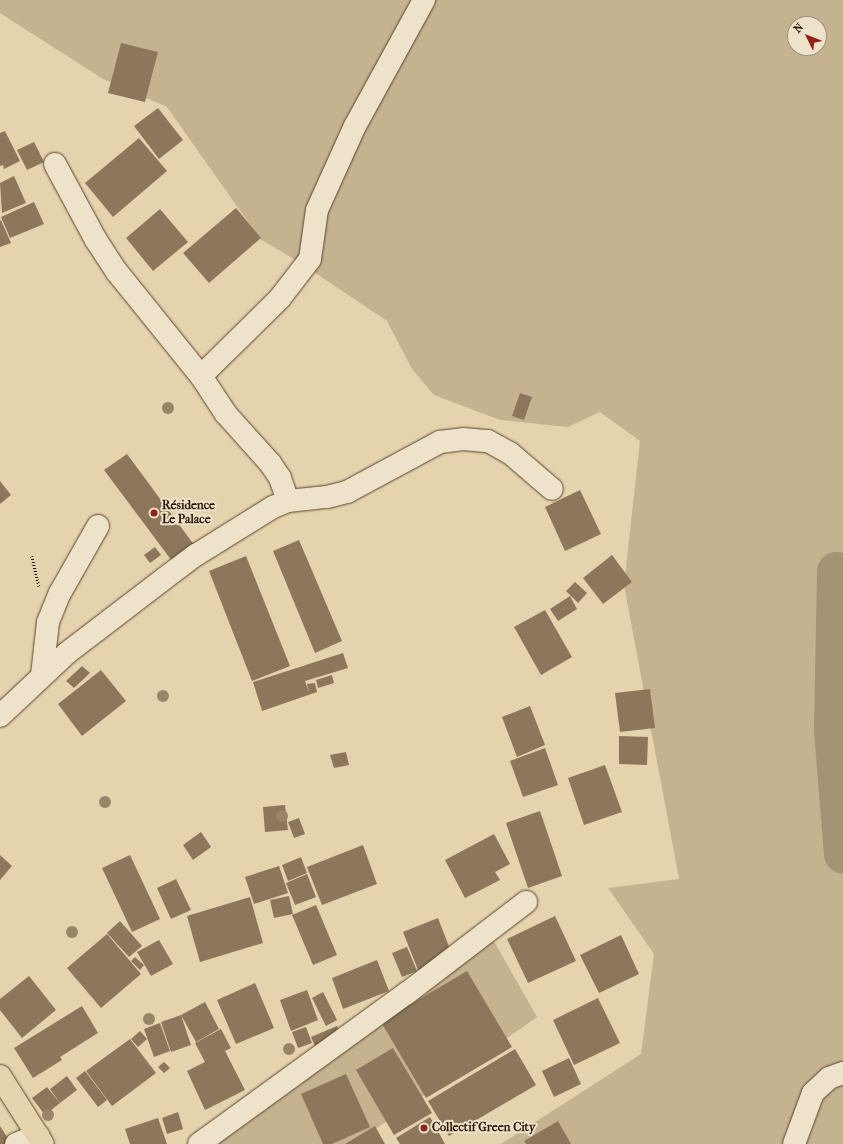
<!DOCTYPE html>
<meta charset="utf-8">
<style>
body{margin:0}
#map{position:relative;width:843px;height:1144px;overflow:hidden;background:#e5d3ad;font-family:"IM FELL French Canon",serif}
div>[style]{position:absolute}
.green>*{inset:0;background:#c5b390}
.river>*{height:39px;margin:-19.5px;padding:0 19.5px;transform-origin:19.5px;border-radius:19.5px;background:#a69274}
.building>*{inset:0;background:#8c775c}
.path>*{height:2.5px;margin-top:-1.25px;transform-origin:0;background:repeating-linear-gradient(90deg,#2b1404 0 1px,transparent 0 3px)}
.roads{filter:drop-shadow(0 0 1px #5a442e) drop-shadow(0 0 1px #5a442e)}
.minor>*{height:22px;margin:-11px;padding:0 11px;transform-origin:11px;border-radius:11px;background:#eee2ca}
.major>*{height:22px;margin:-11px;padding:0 11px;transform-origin:11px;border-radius:11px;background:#e5d3ad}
.trees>*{width:12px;height:12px;margin:-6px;border-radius:50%;background:#988467}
.dots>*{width:11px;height:11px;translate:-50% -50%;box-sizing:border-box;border:2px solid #eee2ca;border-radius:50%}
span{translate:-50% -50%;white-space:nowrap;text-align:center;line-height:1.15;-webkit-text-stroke:4px #eee2ca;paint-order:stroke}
.poi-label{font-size:12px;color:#2b1404;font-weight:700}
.left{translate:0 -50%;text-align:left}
.north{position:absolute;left:787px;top:16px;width:40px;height:40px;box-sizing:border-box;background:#eee2ca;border:1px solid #a0907b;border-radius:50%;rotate:313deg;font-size:11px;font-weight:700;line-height:16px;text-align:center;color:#2b1404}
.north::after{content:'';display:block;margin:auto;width:14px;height:18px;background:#8f2418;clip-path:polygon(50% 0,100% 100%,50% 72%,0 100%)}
</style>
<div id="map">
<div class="green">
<div style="clip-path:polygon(evenodd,0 0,843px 0,843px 1144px,501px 1144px,641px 1054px,654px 954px,608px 888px,679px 879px,624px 585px,640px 441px,600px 412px,568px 427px,500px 420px,434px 395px,412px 369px,387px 321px,299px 262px,260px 239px,167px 107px,103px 79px,0 13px,0 0,795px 24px,819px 24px,819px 48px,795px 48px,795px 24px)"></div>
<div style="clip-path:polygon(488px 931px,537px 1017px,354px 1144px,207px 1144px)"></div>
</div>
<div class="river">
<div style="left:836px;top:571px;width:159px;rotate:91.1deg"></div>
<div style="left:833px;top:730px;width:124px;rotate:85.4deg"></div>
</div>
<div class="building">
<div style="clip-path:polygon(121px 43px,158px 52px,145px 102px,108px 93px)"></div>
<div style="clip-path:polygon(158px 108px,183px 140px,159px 159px,134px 126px)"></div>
<div style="clip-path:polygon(5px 131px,20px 161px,4px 169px,3px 165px,0 166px,0 133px)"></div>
<div style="clip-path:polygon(139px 138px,167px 171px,113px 217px,85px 183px)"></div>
<div style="clip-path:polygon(34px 142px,44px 162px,27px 170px,17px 150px)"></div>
<div style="clip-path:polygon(14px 176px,26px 203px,2px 213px,0 183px)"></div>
<div style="clip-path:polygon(34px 202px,44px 224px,10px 238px,1px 217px)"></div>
<div style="clip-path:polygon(236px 208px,261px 238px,209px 283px,183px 253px)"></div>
<div style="clip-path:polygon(160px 209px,188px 242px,153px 271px,126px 238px)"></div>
<div style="clip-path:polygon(1px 220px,11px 243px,0 247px,0 221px)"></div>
<div style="clip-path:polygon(520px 393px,532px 397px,524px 420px,512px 416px)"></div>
<div style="clip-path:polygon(127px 454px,203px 557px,181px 573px,104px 470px)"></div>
<div style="clip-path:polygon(0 481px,11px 495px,0 504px)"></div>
<div style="clip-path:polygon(580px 490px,601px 534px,565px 551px,545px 507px)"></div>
<div style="clip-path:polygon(299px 540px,342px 641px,315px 653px,273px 551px)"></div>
<div style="clip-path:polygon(155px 547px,161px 555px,150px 563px,144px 555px)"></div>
<div style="clip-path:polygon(612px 555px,632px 582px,603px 604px,583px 578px)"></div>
<div style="clip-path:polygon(246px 556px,290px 666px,252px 681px,209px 571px)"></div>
<div style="clip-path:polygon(575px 582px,587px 593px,578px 603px,566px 591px)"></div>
<div style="clip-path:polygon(570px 596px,577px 609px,558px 621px,550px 609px)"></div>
<div style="clip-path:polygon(545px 610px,572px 657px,541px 675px,514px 627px)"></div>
<div style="clip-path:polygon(343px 653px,348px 668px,305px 681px,309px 692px,307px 684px,315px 683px,317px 692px,262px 711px,253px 682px)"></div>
<div style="clip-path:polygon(82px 666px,90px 673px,74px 688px,66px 681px)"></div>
<div style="clip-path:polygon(101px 670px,126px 701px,82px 736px,58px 704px)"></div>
<div style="clip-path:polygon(332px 675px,334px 683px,318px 688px,316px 680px)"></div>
<div style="clip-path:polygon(650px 689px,655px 728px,620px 732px,615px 693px)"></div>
<div style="clip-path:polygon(530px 706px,545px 745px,517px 757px,502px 717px)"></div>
<div style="clip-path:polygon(619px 736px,648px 737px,647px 765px,619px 764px)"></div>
<div style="clip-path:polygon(545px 748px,558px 785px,523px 797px,510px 761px)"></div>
<div style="clip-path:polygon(346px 752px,349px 765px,334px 768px,330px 755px)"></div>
<div style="clip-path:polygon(605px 765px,622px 812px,584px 825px,568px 778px)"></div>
<div style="clip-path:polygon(285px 805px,288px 830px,265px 832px,263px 807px)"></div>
<div style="clip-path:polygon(540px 811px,562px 876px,528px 888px,506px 823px)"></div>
<div style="clip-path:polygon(299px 818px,305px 834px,294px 838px,288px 822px)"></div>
<div style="clip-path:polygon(201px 832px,211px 847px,193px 860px,183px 845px)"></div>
<div style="clip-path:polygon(494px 834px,510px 864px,495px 872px,500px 880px,465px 898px,445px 860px)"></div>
<div style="clip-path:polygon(363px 845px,377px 884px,322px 905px,307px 867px)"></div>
<div style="clip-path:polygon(0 855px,12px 866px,0 880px)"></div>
<div style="clip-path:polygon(130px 855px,160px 919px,132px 932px,102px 868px)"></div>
<div style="clip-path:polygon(301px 857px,307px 873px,288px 881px,282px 865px)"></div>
<div style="clip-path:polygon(279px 866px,288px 893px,254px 904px,245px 877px)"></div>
<div style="clip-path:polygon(307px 874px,316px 897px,295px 905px,286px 883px)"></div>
<div style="clip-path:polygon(176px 879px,191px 910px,171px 919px,157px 888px)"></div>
<div style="clip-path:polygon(289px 896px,293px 914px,274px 918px,270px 900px)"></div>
<div style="clip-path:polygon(250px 897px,263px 943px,200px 962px,187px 916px)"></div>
<div style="clip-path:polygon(316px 905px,337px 955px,313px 965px,292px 915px)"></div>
<div style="clip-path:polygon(555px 916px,576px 961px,528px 983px,507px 939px)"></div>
<div style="clip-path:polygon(438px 918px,453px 957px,418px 970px,403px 932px)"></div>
<div style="clip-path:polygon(120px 921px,142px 946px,129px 957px,107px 933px)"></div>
<div style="clip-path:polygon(107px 934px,141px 974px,101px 1008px,67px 968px)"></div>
<div style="clip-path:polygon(621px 935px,639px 974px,599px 993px,580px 955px)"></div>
<div style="clip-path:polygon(159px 940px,173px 964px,151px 976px,137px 952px)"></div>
<div style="clip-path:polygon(407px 947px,417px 971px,402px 977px,392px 953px)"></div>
<div style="clip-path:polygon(135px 957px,144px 965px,140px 970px,131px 961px)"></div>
<div style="clip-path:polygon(377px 960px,389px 991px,343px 1009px,332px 978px)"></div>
<div style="clip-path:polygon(467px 971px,512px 1047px,426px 1098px,381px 1022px)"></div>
<div style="clip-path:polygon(29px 976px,56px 1010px,22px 1038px,0 1010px,0 999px)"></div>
<div style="clip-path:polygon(255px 983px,274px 1028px,236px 1044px,217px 1000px)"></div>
<div style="clip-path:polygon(307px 990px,318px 1020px,291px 1031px,280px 1000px)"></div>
<div style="clip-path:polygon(323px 992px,337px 1020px,326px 1026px,312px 998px)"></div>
<div style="clip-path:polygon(598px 998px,620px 1043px,574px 1065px,553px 1020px)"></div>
<div style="clip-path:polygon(205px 1002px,219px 1029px,196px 1042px,181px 1015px)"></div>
<div style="clip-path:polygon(82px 1006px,98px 1033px,60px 1057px,62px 1060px,33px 1078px,14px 1048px)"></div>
<div style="clip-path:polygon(181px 1015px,191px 1045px,171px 1052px,161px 1022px)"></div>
<div style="clip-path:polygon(160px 1023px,170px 1051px,154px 1057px,144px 1029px)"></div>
<div style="clip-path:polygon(337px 1026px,341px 1034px,315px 1046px,311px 1037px)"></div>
<div style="clip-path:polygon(306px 1027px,312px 1043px,298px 1048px,292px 1032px)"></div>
<div style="clip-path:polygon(221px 1029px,231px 1048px,225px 1051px,245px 1090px,205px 1110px,187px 1071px,205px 1062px,195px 1043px)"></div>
<div style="clip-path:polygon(140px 1031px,147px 1039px,138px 1047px,131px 1039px)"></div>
<div style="clip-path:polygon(130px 1039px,156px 1073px,112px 1106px,86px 1071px)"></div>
<div style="clip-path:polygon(393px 1048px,432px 1113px,394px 1135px,356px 1070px)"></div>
<div style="clip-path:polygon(515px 1049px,536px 1085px,449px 1136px,428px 1101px)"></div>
<div style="clip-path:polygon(569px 1058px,581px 1084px,554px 1097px,542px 1071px)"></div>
<div style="clip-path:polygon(164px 1062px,170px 1068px,164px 1073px,158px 1067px)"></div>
<div style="clip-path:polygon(85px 1071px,107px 1100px,98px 1107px,76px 1078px)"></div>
<div style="clip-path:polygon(346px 1074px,370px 1127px,332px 1144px,323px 1144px,301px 1094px)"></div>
<div style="clip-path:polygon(67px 1076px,77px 1090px,60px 1103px,50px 1089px)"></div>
<div style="clip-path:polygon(47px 1087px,60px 1103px,45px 1115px,32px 1098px)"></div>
<div style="clip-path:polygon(178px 1112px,183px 1129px,167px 1134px,162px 1118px)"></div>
<div style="clip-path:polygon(430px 1117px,445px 1144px,400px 1144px,396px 1138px)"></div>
<div style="clip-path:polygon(158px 1118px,167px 1144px,130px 1144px,125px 1129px)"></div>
<div style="clip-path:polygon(558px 1121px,571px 1144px,526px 1144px,524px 1141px)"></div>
<div style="clip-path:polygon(0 1126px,11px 1143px,10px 1144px,0 1144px)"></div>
<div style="clip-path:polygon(375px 1126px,385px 1144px,345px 1144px)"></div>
</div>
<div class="path">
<div style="left:32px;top:556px;width:31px;rotate:77deg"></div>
</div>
<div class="roads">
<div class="minor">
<div style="left:55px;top:164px;width:86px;rotate:61.7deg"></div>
<div style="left:96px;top:240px;width:38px;rotate:57deg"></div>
<div style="left:117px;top:272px;width:134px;rotate:51.1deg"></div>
<div style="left:201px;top:376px;width:45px;rotate:56.7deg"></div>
<div style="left:226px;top:414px;width:66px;rotate:48.1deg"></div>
<div style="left:270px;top:463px;width:18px;rotate:56deg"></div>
<div style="left:280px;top:478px;width:24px;rotate:71deg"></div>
<div style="left:201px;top:376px;width:111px;rotate:-44.6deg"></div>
<div style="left:280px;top:298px;width:49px;rotate:-52.4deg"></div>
<div style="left:310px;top:259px;width:49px;rotate:-81.9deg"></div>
<div style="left:317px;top:210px;width:92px;rotate:-65.7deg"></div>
<div style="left:355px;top:126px;width:144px;rotate:-61.3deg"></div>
<div style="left:42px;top:675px;width:53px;rotate:-83.5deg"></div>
<div style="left:48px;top:622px;width:31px;rotate:-68deg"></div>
<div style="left:60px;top:593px;width:77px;rotate:-60.4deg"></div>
<div style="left:0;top:716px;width:92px;rotate:-43.2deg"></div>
<div style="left:67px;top:653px;width:123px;rotate:-37.4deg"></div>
<div style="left:165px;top:578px;width:39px;rotate:-37deg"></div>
<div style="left:196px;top:555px;width:91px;rotate:-31.9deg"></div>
<div style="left:273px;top:507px;width:16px;rotate:-22deg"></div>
<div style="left:288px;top:501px;width:39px;rotate:-6deg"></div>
<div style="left:327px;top:497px;width:21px;rotate:-14deg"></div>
<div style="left:347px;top:492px;width:106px;rotate:-28.3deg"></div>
<div style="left:440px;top:442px;width:23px;rotate:-7deg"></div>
<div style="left:463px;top:439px;width:25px;rotate:5deg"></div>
<div style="left:488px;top:441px;width:25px;rotate:29deg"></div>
<div style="left:510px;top:453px;width:55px;rotate:40.6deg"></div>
<div style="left:16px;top:1144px;width:24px;rotate:-22deg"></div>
<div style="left:199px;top:1144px;width:257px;rotate:-36deg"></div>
<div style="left:407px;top:993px;width:150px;rotate:-37.4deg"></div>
<div style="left:794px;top:1144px;width:54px;rotate:-69.6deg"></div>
<div style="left:813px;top:1093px;width:22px;rotate:-43deg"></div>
<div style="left:829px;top:1078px;width:15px;rotate:-20deg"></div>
</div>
<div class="major">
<div style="left:0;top:1076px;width:80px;rotate:57.7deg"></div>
</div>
</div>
<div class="trees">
<div style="left:168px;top:408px"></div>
<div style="left:163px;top:696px"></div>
<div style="left:105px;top:802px"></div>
<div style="left:282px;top:816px"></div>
<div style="left:72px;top:932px"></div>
<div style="left:149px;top:1019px"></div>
<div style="left:289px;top:1049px"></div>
<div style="left:48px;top:1115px"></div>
</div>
<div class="dots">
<div style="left:154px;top:513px;background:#8f2418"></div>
<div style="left:424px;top:1128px;background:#8f2418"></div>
</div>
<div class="poi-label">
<span class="left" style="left:162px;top:513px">Résidence<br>Le Palace</span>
<span class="left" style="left:432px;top:1128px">Collectif Green City</span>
</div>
<div class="north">N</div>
</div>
